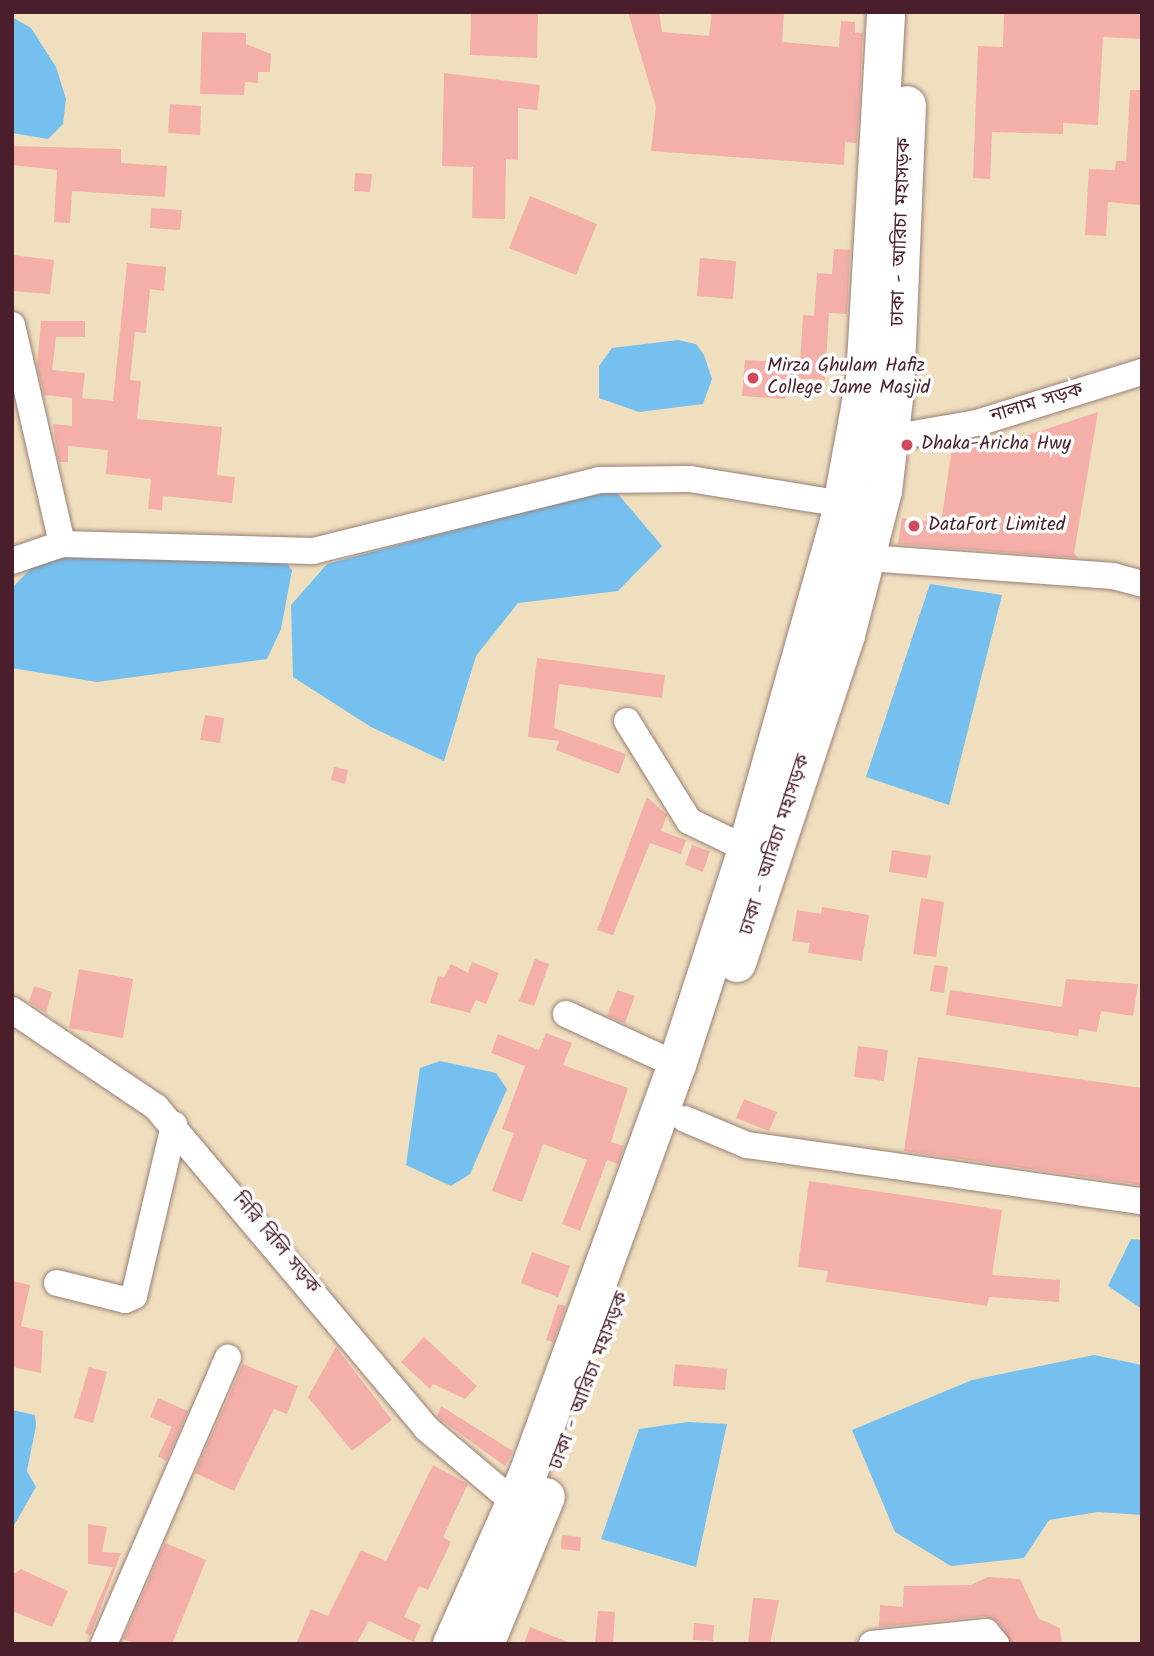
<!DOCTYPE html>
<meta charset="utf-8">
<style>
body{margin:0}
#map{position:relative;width:1154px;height:1656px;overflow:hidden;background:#efdfbf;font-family:Kalam,"Noto Sans Bengali",sans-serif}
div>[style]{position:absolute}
.water>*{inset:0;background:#76c0ef}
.building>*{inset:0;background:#f4afa9}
.roads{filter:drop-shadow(0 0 2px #9c7f75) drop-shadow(0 0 2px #9c7f75)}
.minor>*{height:26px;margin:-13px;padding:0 13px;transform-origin:13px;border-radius:13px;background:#fff}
.highway>*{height:38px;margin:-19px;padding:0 19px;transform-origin:19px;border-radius:19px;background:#fff}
.dots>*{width:19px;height:19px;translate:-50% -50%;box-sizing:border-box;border:4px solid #fff;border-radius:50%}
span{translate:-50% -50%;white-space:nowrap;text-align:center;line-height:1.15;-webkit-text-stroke:7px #fff;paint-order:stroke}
.street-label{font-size:19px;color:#4a1f2b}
.poi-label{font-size:19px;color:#4a1f2b}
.left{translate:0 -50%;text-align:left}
.frame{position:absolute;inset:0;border:14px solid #4a1f2b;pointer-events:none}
</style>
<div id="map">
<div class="water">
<div style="clip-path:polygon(12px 17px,31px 28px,56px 67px,66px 99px,63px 124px,48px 139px,12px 133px)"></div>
<div style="clip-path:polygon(678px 340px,696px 344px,704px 355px,712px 379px,703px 404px,639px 412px,599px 398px,599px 366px,612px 348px)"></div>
<div style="clip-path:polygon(613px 488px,662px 546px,618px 591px,518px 603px,476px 656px,444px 761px,371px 727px,293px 677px,291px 605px,327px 564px)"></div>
<div style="clip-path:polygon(79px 550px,281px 556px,292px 570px,281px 629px,267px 659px,97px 682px,12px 668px,12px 588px,38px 561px)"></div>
<div style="clip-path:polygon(930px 584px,1002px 595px,949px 805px,866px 777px)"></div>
<div style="clip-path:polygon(440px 1061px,496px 1073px,507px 1089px,470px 1174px,451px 1186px,406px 1165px,420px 1068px)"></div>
<div style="clip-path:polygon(1131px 1239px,1142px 1240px,1142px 1309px,1108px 1286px)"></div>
<div style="clip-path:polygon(1094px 1355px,1142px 1365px,1142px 1515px,1098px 1512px,1049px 1520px,1024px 1558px,951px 1566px,895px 1532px,852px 1430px,972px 1380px)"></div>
<div style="clip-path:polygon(12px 1410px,35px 1415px,36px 1426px,27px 1471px,36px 1487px,12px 1529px)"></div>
<div style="clip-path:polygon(688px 1422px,727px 1424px,696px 1567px,601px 1539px,639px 1429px)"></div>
</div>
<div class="building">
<div style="clip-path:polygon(471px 12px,538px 12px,537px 58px,470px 55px)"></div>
<div style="clip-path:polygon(628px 12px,659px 12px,662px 32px,709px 36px,712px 12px,784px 12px,782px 42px,839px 47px,841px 21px,855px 22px,855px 33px,863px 33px,857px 143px,845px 142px,844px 165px,651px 151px,656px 107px)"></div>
<div style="clip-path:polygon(1004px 12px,1142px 12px,1142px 39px,1103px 37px,1098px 125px,1063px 123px,1063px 134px,992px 132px,990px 179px,973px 178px,978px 46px,1003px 47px)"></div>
<div style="clip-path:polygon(202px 32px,246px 33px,246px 44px,271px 54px,270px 72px,258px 72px,258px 83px,245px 82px,244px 95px,200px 94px)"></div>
<div style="clip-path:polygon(444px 73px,540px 85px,537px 110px,518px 108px,518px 160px,506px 159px,505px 219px,472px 218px,473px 167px,442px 166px)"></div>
<div style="clip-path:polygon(1130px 90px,1142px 90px,1142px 205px,1108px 202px,1106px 236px,1085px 235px,1089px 169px,1115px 170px,1116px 161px,1126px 161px)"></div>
<div style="clip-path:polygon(170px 104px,201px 106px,200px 135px,168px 133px)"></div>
<div style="clip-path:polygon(12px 146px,121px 149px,121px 163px,167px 166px,165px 197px,72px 191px,70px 223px,54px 222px,57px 170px,12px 165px)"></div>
<div style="clip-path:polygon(355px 173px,372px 174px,370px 192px,354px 191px)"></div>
<div style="clip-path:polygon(530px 196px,597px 224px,576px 275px,509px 248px)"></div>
<div style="clip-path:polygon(151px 208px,182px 210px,180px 230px,150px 228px)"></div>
<div style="clip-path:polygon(834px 249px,850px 250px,847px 314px,829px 313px,825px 380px,787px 378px,785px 399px,742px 396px,745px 360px,800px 363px,803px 315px,814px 316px,817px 273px,832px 274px)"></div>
<div style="clip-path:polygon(12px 255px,54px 260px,50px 294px,12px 291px)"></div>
<div style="clip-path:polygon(700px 258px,736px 261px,733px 299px,697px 296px)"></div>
<div style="clip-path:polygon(127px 263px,166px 267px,164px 291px,150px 289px,146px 333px,135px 332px,130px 380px,141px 381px,137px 419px,222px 427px,217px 475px,235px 477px,232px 503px,163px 496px,162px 510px,148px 509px,151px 479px,106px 474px,108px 450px,68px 446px,68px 462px,59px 462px,53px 424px,72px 426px,72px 398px,44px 395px,37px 365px,41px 321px,85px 321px,85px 337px,56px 337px,52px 370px,85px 373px,82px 398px,113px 401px)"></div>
<div style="clip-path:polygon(1098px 412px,1074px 553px,1078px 558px,898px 544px,902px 518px,941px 523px,952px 448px,982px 440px,980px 451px)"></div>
<div style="clip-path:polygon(537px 658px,665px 675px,662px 698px,559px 684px,554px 728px,626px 754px,619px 774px,556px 750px,559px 741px,528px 737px)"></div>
<div style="clip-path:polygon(205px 715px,224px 718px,220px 743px,200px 740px)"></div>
<div style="clip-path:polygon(334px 767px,348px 770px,345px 784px,331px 780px)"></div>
<div style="clip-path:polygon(647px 797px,667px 815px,661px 831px,686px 840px,681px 854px,650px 843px,613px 935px,597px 930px)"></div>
<div style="clip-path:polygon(692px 845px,710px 851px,703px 872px,685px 865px)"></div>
<div style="clip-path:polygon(892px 850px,931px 856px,927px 878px,889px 872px)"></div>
<div style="clip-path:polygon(921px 898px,944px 902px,936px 957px,913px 954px)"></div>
<div style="clip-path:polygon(822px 907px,869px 915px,862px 961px,808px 953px,810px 943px,792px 941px,797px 910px,821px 914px)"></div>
<div style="clip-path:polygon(535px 959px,549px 964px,534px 1006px,519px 1001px)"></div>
<div style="clip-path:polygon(472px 962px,499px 973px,486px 1004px,476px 1000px,470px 1013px,430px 1003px,438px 976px,444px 977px,451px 964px,468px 973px)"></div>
<div style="clip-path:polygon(934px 965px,948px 967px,944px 993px,930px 991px)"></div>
<div style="clip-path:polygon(79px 969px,133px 979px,123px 1038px,69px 1028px)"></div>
<div style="clip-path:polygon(1066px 979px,1138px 984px,1133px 1016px,1101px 1011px,1097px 1032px,1079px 1029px,1078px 1036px,946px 1015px,950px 990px,1062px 1007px)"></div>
<div style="clip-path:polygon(34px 986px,52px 992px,46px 1013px,29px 1002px)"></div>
<div style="clip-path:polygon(617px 990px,635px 996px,625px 1023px,607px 1016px)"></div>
<div style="clip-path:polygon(546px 1033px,572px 1043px,563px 1065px,628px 1088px,611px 1142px,624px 1146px,618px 1164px,607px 1160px,580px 1231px,562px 1224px,587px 1160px,543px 1144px,522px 1202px,492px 1191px,514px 1133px,502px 1129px,525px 1066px,491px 1053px,498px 1034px,539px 1050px)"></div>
<div style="clip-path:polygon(858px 1046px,888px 1050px,884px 1081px,854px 1077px)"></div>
<div style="clip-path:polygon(918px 1057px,1142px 1088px,1142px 1185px,904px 1151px)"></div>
<div style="clip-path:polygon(744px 1099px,777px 1112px,769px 1131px,736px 1118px)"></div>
<div style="clip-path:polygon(809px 1181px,1002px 1210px,992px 1275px,1060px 1280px,1059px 1302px,989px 1297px,987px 1306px,826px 1282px,828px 1271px,798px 1267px)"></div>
<div style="clip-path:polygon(532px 1252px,570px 1266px,558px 1297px,521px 1283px)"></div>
<div style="clip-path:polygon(12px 1281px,30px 1285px,21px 1326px,43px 1331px,41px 1373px,12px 1367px)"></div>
<div style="clip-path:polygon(558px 1304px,566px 1306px,553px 1342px,546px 1340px)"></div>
<div style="clip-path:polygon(424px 1337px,477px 1386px,465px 1399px,433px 1384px,430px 1389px,401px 1362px)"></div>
<div style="clip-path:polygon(336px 1347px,392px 1420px,352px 1451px,308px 1397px)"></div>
<div style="clip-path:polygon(243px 1364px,298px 1386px,287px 1414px,274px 1409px,234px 1491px,195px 1473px)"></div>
<div style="clip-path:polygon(675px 1364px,727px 1369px,725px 1390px,673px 1386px)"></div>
<div style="clip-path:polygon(89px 1367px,107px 1372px,93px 1423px,74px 1418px)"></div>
<div style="clip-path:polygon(158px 1398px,188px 1411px,166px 1461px,158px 1456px,172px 1427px,150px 1417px)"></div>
<div style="clip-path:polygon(441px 1406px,513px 1451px,505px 1466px,437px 1417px)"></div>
<div style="clip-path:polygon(433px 1465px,468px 1484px,443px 1537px,451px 1542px,428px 1590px,419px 1586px,404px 1617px,421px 1625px,414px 1642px,369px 1621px,356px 1644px,296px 1644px,311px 1609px,328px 1616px,361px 1550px,386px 1561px)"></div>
<div style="clip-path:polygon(88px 1524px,107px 1527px,102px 1552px,121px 1553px,90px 1636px,85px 1633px,113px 1567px,88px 1564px)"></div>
<div style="clip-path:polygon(562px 1535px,581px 1537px,580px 1551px,561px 1549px)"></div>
<div style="clip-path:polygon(165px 1543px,206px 1560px,172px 1644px,135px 1644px,123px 1639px)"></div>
<div style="clip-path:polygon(21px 1569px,68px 1591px,52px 1627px,12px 1611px,12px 1575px)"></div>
<div style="clip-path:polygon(988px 1577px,1020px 1579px,1039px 1619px,1060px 1628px,1062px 1644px,1011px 1644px,998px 1622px,985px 1616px,879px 1627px,880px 1605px,903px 1607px,904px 1586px,971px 1585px)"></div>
<div style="clip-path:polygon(753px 1598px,779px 1600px,770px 1644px,748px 1644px)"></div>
<div style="clip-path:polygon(598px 1611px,615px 1612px,613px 1644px,595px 1644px)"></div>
<div style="clip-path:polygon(694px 1623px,714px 1625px,713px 1641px,693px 1640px)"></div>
<div style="clip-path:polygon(530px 1627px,570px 1643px,570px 1644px,524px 1644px)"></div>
</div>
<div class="roads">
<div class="minor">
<div style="left:12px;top:325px;width:225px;rotate:77.1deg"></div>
<div style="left:62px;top:544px;width:251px;rotate:1.6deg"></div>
<div style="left:313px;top:551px;width:295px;rotate:-13.9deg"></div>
<div style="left:599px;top:480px;width:91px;rotate:-0.6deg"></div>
<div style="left:690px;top:479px;width:155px;rotate:9.3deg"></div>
<div style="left:890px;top:438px;width:88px;rotate:-9.8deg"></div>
<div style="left:977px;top:423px;width:173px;rotate:-17.2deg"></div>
<div style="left:868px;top:558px;width:246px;rotate:4.2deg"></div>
<div style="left:1113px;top:576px;width:30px;rotate:15deg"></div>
<div style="left:12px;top:561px;width:53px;rotate:-18.8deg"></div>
<div style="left:627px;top:721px;width:118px;rotate:58.2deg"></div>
<div style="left:689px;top:821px;width:64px;rotate:25.8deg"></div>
<div style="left:12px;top:1010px;width:174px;rotate:34deg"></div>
<div style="left:156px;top:1107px;width:419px;rotate:49.9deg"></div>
<div style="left:426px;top:1428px;width:116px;rotate:40.1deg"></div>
<div style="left:566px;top:1014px;width:122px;rotate:24.7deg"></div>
<div style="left:685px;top:1119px;width:67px;rotate:22.8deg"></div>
<div style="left:747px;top:1145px;width:399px;rotate:8.1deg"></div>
<div style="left:57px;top:1283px;width:70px;rotate:14deg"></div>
<div style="left:125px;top:1300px;width:10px;rotate:-24deg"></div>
<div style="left:134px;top:1296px;width:176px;rotate:-76.8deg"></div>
<div style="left:104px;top:1644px;width:312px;rotate:-66.6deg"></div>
<div style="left:872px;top:1644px;width:115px;rotate:-6deg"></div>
<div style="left:986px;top:1632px;width:16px;rotate:50deg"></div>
</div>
<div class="highway">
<div style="left:737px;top:963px;width:346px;rotate:-71.6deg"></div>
<div style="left:846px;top:635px;width:149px;rotate:-75.6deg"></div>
<div style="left:883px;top:491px;width:101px;rotate:-83.2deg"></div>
<div style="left:895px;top:391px;width:286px;rotate:-87.6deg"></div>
<div style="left:452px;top:1644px;width:186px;rotate:-65.9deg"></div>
<div style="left:528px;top:1474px;width:435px;rotate:-70deg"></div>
<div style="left:677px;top:1065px;width:227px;rotate:-72deg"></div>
<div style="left:747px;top:849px;width:340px;rotate:-74.3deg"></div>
<div style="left:839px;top:522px;width:144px;rotate:-79.6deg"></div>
<div style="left:865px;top:380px;width:369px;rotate:-86.7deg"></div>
<div style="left:485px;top:1644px;width:159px;rotate:-67.5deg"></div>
</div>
</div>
<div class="dots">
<div style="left:753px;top:378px;background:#d1495b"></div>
<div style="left:907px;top:445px;background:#d1495b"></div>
<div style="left:914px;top:526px;background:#d1495b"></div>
</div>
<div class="street-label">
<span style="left:902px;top:232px;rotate:-88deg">ঢাকা - আরিচা মহাসড়ক</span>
<span style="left:1037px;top:404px;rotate:-17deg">নালাম সড়ক</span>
<span style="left:776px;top:845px;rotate:-72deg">ঢাকা - আরিচা মহাসড়ক</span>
<span style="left:275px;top:1244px;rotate:50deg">নিরি বিলি সড়ক</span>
<span style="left:590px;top:1381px;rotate:-69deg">ঢাকা - আরিচা মহাসড়ক</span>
</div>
<div class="poi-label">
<span class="left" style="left:767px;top:378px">Mirza Ghulam Hafiz<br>College Jame Masjid</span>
<span class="left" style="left:921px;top:445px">Dhaka-Aricha Hwy</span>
<span class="left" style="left:928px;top:526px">DataFort Limited</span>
</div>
<div class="frame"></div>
</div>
